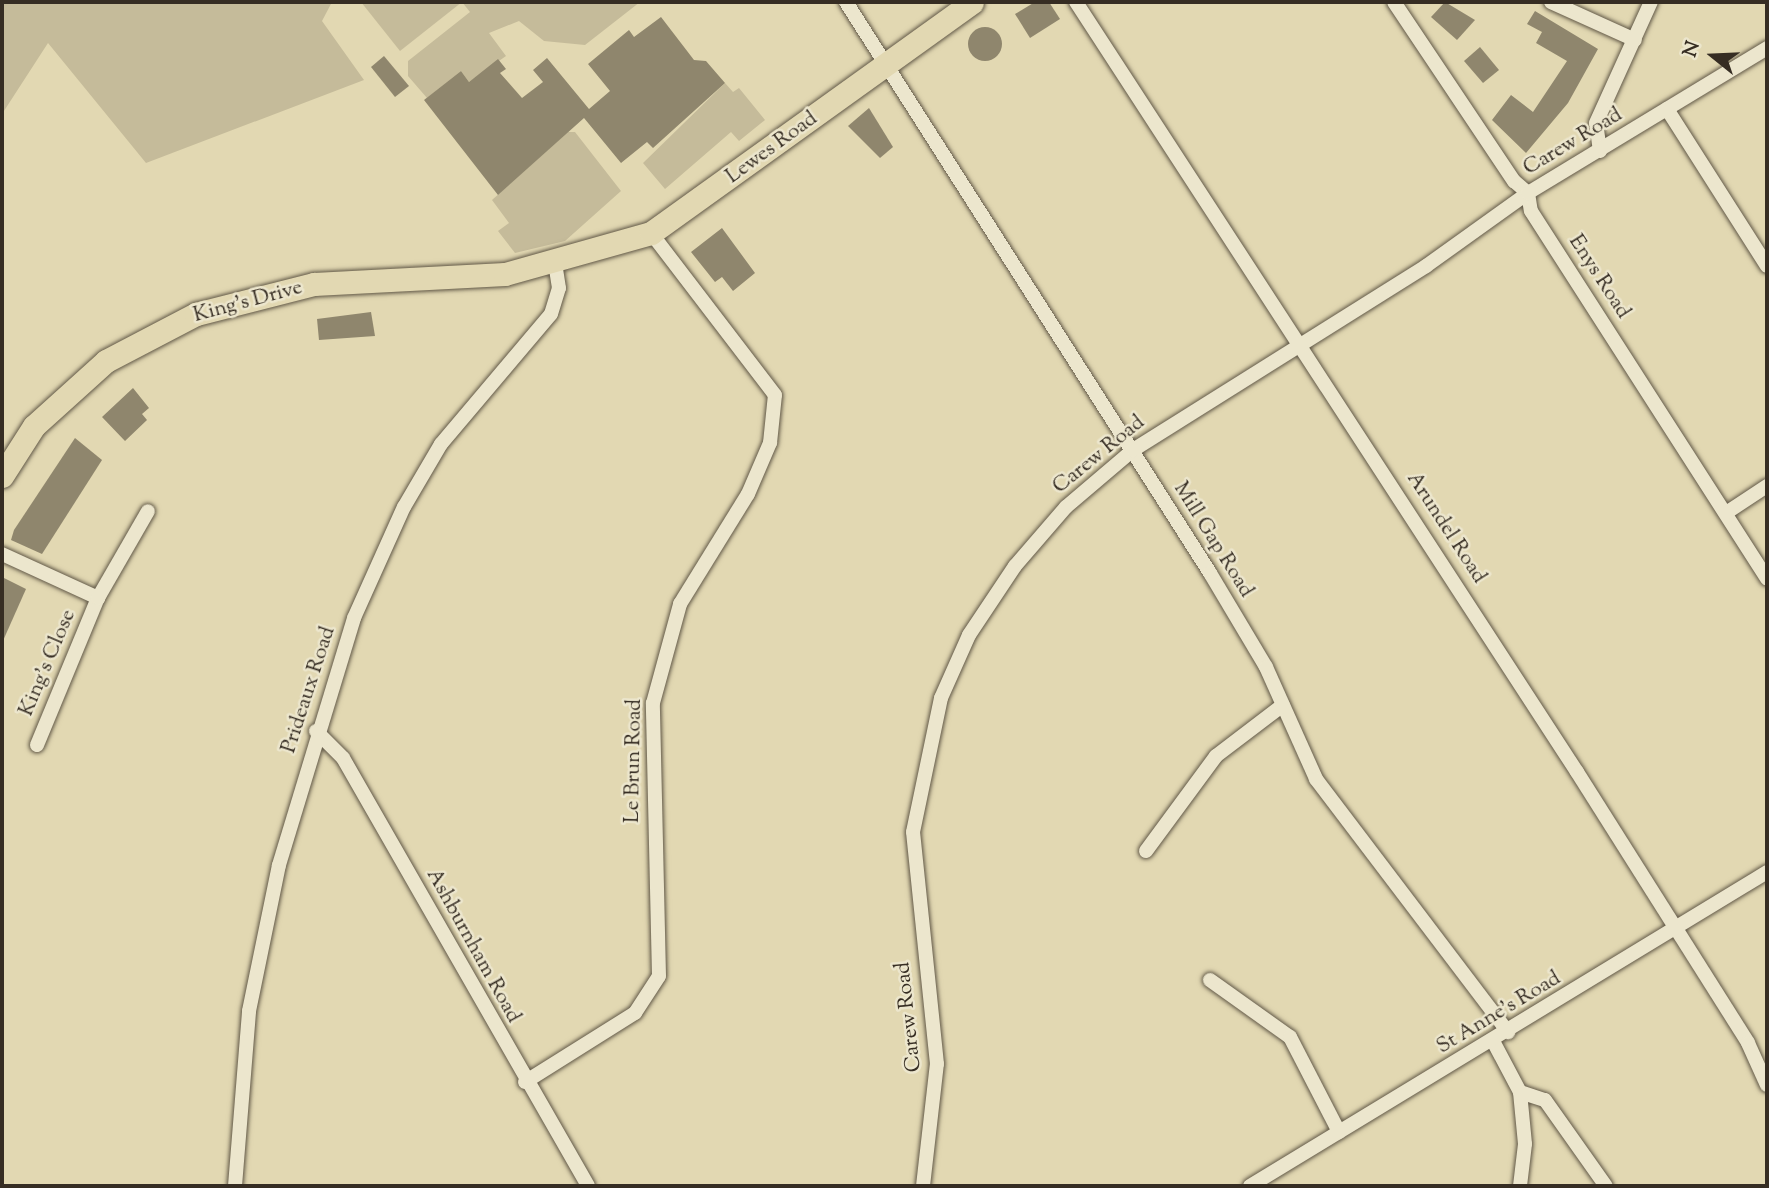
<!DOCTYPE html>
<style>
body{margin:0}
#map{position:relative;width:1769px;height:1188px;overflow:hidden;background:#e2d8b2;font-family:"Sorts Mill Goudy",serif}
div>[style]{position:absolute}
.green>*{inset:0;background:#c5bb9a}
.building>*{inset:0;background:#8f866d}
.round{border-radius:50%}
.roads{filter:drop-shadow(0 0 2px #615847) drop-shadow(0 0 2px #615847)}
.street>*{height:14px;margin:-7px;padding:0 7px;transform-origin:7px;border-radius:7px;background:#ece6cd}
.primary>*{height:23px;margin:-11.5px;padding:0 11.5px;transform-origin:11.5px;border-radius:11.5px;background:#e2d8b2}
span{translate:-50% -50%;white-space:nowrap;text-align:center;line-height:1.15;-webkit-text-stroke:5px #ece6cd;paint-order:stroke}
.street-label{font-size:21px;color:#362d23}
.frame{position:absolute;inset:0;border:4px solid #362d23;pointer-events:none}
.north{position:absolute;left:1678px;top:21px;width:70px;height:70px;-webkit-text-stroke:5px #ece6cd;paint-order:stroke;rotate:288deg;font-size:19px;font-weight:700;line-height:28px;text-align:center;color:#362d23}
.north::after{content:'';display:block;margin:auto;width:24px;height:32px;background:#362d23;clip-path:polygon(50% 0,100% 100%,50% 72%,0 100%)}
</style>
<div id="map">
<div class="green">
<div style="clip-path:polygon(2px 2px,332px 2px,322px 21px,364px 80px,146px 163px,48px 43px,2px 114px)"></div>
<div style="clip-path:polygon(361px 2px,462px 2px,400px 51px)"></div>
<div style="clip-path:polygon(462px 2px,640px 2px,585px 45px,544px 41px,519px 21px,489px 33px,506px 56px,469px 82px,461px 71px,427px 98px,408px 76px,408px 61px,470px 12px)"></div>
<div style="clip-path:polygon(725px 83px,733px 92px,739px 88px,765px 120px,739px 141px,731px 132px,665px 189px,643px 163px)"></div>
<div style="clip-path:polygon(568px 132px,575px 132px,621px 191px,565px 241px,515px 253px,498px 231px,509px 223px,492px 200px)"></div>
</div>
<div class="building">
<div style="clip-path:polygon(1035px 2px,1049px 2px,1060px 19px,1030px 38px,1015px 14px)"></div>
<div style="clip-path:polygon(1445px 2px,1475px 20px,1457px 40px,1431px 17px)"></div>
<div style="clip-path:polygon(1535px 11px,1598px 49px,1568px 103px,1526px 153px,1492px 120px,1511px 95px,1533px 112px,1567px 61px,1536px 43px,1542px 32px,1527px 24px)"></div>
<div style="clip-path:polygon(661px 17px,694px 60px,706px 61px,725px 83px,653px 148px,647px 142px,621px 163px,584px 118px,498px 195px,424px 100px,461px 71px,469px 82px,498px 59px,506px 69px,500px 73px,522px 98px,543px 82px,533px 70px,547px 58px,589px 109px,610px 91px,588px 64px,629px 30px,634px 37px)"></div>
<div class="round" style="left:968px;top:27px;width:34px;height:34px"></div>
<div style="clip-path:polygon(1480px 47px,1499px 70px,1483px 83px,1464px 61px)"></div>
<div style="clip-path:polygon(384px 56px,409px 86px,395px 97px,371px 67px)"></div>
<div style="clip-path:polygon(869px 108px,893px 147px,880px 158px,848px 126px)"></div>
<div style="clip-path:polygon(722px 228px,755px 273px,733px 291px,722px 277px,715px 282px,691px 252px)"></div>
<div style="clip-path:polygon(371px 312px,375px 336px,319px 340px,317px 319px)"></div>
<div style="clip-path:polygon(133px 388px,149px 408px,142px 414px,147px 420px,125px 441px,102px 417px)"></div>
<div style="clip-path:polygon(75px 438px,102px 460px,42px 554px,11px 540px,14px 530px)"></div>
<div style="clip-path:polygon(2px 577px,26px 589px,2px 643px)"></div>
</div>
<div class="roads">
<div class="street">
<div style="left:846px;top:2px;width:677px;rotate:57.48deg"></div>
<div style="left:1210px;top:573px;width:109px;rotate:59.2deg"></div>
<div style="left:1266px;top:667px;width:123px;rotate:65.9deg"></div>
<div style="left:1316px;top:779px;width:318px;rotate:52.8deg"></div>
<div style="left:1076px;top:2px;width:919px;rotate:56.95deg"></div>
<div style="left:1577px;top:772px;width:320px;rotate:57.7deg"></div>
<div style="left:1748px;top:1043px;width:46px;rotate:65.7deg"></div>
<div style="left:1394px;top:2px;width:216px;rotate:56.2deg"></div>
<div style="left:1514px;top:181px;width:18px;rotate:41deg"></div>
<div style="left:1528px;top:193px;width:18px;rotate:81deg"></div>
<div style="left:1531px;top:211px;width:437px;rotate:57.3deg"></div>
<div style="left:1551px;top:2px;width:92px;rotate:24.3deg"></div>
<div style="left:1667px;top:109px;width:186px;rotate:57.5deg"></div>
<div style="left:1600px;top:151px;width:28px;rotate:-98deg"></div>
<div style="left:1596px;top:123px;width:133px;rotate:-65.6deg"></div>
<div style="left:1726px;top:513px;width:49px;rotate:-33.4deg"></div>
<div style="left:2px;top:554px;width:106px;rotate:24.6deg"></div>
<div style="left:316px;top:731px;width:38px;rotate:45deg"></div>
<div style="left:343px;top:758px;width:493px;rotate:60.2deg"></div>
<div style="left:37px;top:745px;width:159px;rotate:-67.5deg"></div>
<div style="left:98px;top:598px;width:100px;rotate:-60.1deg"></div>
<div style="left:1146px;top:851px;width:118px;rotate:-53.6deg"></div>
<div style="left:1216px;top:756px;width:84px;rotate:-37.3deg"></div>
<div style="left:1210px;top:980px;width:98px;rotate:35.5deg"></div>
<div style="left:1290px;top:1037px;width:107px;rotate:62.7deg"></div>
<div style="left:1493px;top:1041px;width:58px;rotate:62.1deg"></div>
<div style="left:1520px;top:1092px;width:52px;rotate:84.5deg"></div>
<div style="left:1525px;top:1144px;width:42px;rotate:96.8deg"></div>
<div style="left:525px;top:1082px;width:130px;rotate:-32.1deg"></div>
<div style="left:635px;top:1013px;width:44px;rotate:-57deg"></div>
<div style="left:659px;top:976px;width:273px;rotate:-91.3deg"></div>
<div style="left:653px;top:703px;width:103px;rotate:-74.7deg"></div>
<div style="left:680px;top:604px;width:129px;rotate:-58.3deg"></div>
<div style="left:748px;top:494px;width:56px;rotate:-66.7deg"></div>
<div style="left:770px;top:443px;width:48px;rotate:-84.1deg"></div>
<div style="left:775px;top:395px;width:204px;rotate:-127.4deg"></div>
<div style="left:1520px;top:1092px;width:26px;rotate:18deg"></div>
<div style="left:1545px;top:1100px;width:105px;rotate:54.7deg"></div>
<div style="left:235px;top:1186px;width:176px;rotate:-85.4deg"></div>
<div style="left:249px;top:1011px;width:149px;rotate:-78.4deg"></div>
<div style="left:279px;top:865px;width:258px;rotate:-73.1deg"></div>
<div style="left:354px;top:618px;width:122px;rotate:-65.8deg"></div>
<div style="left:404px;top:507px;width:73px;rotate:-59.6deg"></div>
<div style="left:441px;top:444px;width:170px;rotate:-49.8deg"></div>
<div style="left:551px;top:314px;width:27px;rotate:-73deg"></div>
<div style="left:559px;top:288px;width:25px;rotate:-99deg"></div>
<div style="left:923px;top:1186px;width:123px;rotate:-83.5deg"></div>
<div style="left:937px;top:1064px;width:233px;rotate:-95.9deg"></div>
<div style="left:913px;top:832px;width:137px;rotate:-78.2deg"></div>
<div style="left:941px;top:698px;width:69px;rotate:-66deg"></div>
<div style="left:969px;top:635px;width:83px;rotate:-56.3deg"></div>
<div style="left:1015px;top:566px;width:78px;rotate:-49.2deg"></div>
<div style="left:1066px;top:507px;width:88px;rotate:-40.4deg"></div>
<div style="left:1133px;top:450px;width:346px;rotate:-32.1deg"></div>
<div style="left:1426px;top:266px;width:125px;rotate:-35.6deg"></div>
<div style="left:1528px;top:193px;width:280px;rotate:-31.2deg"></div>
<div style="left:1250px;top:1186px;width:605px;rotate:-31.27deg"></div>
</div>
<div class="primary">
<div style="left:2px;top:476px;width:59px;rotate:-57.4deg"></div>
<div style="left:34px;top:426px;width:97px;rotate:-42.1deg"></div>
<div style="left:106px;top:361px;width:102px;rotate:-27.6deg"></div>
<div style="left:196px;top:314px;width:122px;rotate:-14.3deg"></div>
<div style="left:314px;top:284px;width:191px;rotate:-3deg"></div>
<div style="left:505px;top:274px;width:152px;rotate:-15.7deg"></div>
<div style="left:651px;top:233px;width:395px;rotate:-35.7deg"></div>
</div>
</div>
<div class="street-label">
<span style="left:1573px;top:142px;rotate:-31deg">Carew Road</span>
<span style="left:772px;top:148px;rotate:-36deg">Lewes Road</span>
<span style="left:1599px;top:277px;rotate:57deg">Enys Road</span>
<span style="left:248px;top:302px;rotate:-15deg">King's Drive</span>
<span style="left:1099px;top:455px;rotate:-39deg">Carew Road</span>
<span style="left:1446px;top:528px;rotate:57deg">Arundel Road</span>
<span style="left:1213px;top:540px;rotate:58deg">Mill Gap Road</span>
<span style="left:48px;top:663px;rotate:-67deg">King's Close</span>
<span style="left:309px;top:690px;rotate:-72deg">Prideaux Road</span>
<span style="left:634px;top:761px;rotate:-89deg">Le Brun Road</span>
<span style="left:473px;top:946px;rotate:61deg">Ashburnham Road</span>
<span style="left:1499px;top:1013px;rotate:-31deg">St Anne's Road</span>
<span style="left:909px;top:1017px;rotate:-96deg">Carew Road</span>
</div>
<div class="frame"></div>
<div class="north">N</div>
</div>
